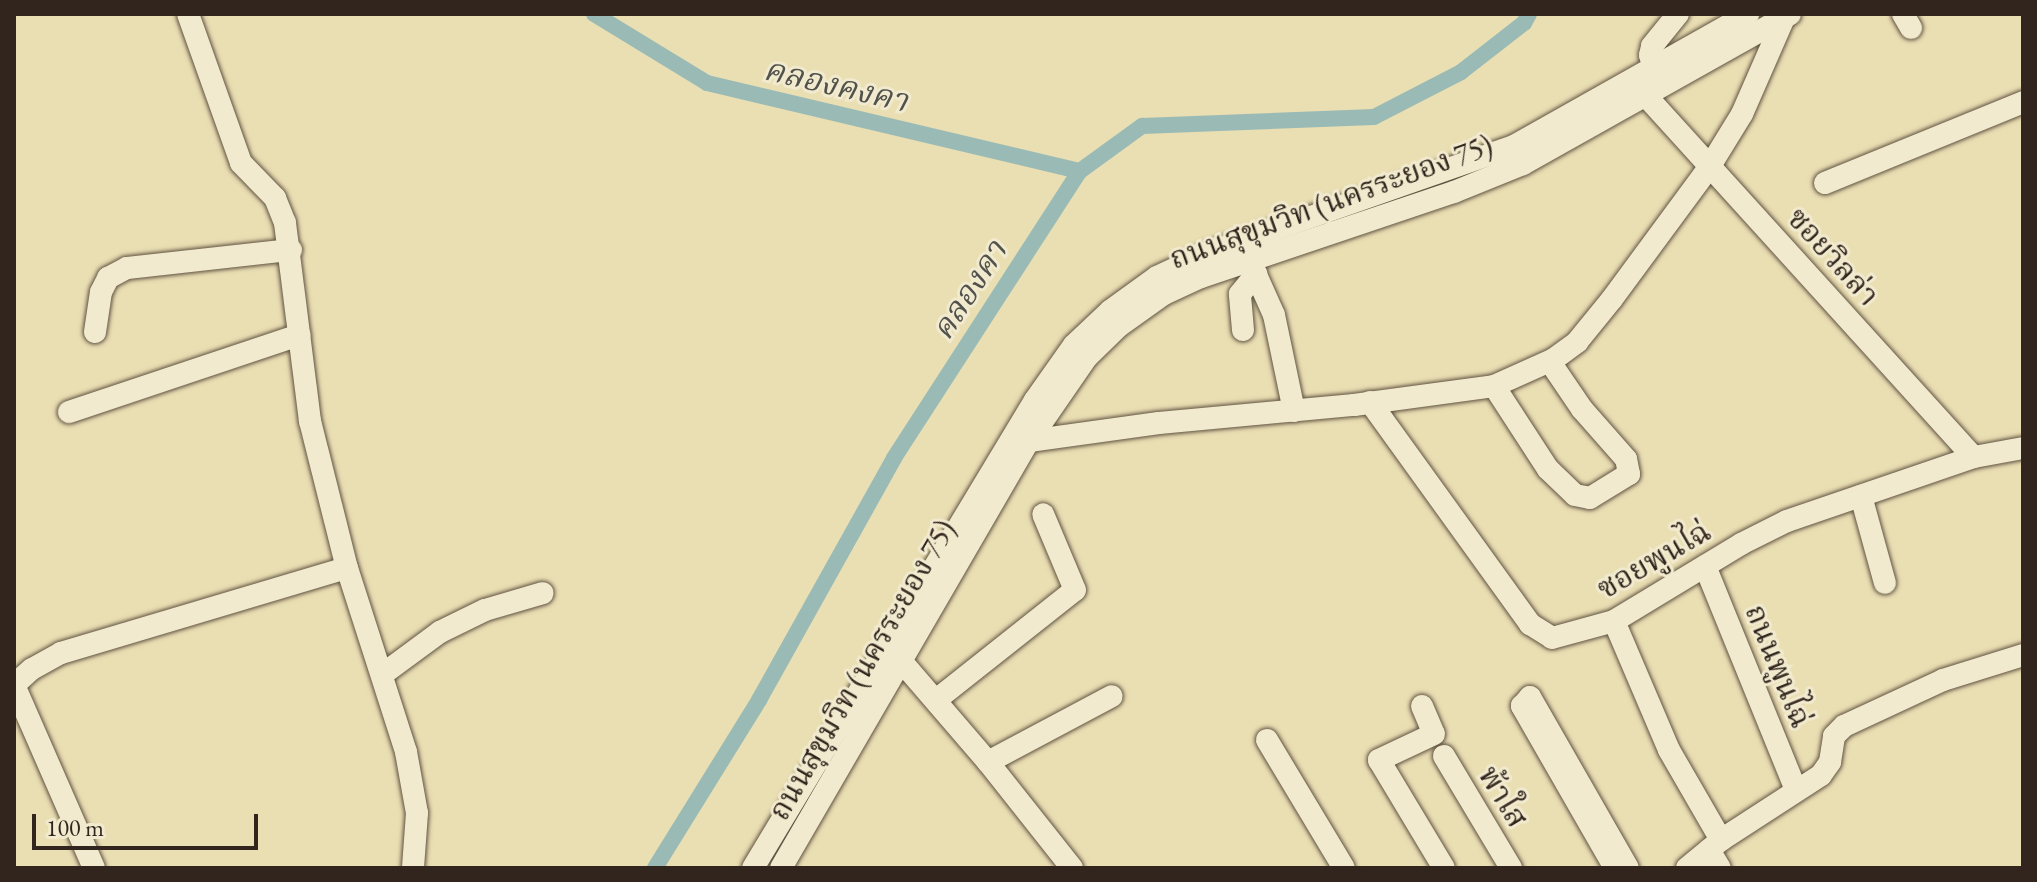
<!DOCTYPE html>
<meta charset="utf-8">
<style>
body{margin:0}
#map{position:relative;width:2037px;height:882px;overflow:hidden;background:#eadeb3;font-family:"EB Garamond","Noto Serif Thai",serif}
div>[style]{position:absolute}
.canal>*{height:16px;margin:-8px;padding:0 8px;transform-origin:8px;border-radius:8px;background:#9abbb5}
.roads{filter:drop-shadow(0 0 2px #605342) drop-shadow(0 0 2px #605342)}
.minor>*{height:22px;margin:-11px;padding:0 11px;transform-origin:11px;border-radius:11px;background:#f1eace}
span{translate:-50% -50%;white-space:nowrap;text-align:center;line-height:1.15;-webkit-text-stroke:6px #f1eace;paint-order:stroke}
.street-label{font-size:30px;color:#32251d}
.water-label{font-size:32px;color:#51524b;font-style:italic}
.frame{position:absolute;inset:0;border:16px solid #32251d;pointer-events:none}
.scale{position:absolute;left:32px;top:814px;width:226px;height:36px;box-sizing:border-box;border:4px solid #32251d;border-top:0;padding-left:10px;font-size:24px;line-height:28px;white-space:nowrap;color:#32251d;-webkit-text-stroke:6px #f1eace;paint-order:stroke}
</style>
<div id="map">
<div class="canal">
<div style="left:594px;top:14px;width:132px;rotate:31.4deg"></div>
<div style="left:707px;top:83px;width:383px;rotate:13.3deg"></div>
<div style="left:655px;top:868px;width:198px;rotate:-58.2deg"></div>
<div style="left:759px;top:700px;width:277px;rotate:-60.8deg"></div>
<div style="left:894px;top:458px;width:342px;rotate:-57.1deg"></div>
<div style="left:1080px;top:171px;width:77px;rotate:-36deg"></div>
<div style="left:1142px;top:126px;width:232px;rotate:-2.2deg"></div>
<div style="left:1374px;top:117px;width:98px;rotate:-27.3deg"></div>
<div style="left:1461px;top:72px;width:80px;rotate:-37.9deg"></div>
<div style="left:1524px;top:23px;width:10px;rotate:-61deg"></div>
</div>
<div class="roads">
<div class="minor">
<div style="left:188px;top:14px;width:158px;rotate:70.4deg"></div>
<div style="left:241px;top:163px;width:49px;rotate:45.8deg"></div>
<div style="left:275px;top:198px;width:27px;rotate:68deg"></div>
<div style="left:285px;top:223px;width:200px;rotate:82.8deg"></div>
<div style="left:310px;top:421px;width:152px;rotate:75.9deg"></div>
<div style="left:347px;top:568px;width:193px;rotate:72.2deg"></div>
<div style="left:406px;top:752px;width:62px;rotate:79.8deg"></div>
<div style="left:417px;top:813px;width:55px;rotate:94.2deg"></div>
<div style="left:1903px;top:14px;width:16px;rotate:60deg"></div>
<div style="left:1657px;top:78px;width:24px;rotate:-107deg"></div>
<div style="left:1650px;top:55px;width:9px;rotate:-77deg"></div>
<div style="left:1652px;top:46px;width:41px;rotate:-50.9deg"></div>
<div style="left:1647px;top:97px;width:486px;rotate:47.8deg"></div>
<div style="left:1825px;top:183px;width:214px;rotate:-22.2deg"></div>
<div style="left:1249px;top:259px;width:61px;rotate:65.9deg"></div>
<div style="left:1274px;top:315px;width:98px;rotate:78.2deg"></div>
<div style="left:1243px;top:330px;width:36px;rotate:-95deg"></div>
<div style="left:1240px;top:294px;width:26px;rotate:-51deg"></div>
<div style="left:95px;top:332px;width:40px;rotate:-81.5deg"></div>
<div style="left:101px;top:292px;width:16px;rotate:-63deg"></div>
<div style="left:108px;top:278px;width:21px;rotate:-28deg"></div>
<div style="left:127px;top:268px;width:165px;rotate:-6.3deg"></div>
<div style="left:1494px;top:386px;width:99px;rotate:57deg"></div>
<div style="left:1548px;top:469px;width:37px;rotate:44deg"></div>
<div style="left:1575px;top:495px;width:15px;rotate:11deg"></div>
<div style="left:1590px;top:498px;width:46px;rotate:-31.6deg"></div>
<div style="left:1629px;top:474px;width:15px;rotate:-101deg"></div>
<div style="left:1626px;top:459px;width:67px;rotate:-131.3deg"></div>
<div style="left:1582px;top:409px;width:57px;rotate:-124.2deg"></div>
<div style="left:1370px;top:402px;width:274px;rotate:54.2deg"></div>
<div style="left:1530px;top:624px;width:26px;rotate:32deg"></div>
<div style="left:1552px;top:638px;width:64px;rotate:-15.3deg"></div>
<div style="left:1614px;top:621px;width:149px;rotate:-31.2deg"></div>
<div style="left:1741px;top:544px;width:51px;rotate:-26.6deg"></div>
<div style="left:1787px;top:521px;width:198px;rotate:-18.9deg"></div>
<div style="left:1974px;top:457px;width:50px;rotate:-10.4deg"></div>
<div style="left:69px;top:412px;width:243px;rotate:-18.5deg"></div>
<div style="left:1029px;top:441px;width:131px;rotate:-7.9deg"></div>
<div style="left:1159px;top:423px;width:196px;rotate:-5.3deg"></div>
<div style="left:1354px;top:405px;width:141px;rotate:-7.7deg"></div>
<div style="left:1494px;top:386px;width:66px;rotate:-24.2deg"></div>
<div style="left:1554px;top:359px;width:29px;rotate:-36deg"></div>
<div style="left:1577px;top:342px;width:55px;rotate:-50.9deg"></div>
<div style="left:1612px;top:299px;width:165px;rotate:-53.6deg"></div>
<div style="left:1710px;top:166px;width:61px;rotate:-58.4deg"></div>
<div style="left:1742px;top:114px;width:105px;rotate:-66.4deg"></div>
<div style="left:1861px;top:496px;width:90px;rotate:74.6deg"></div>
<div style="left:1705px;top:566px;width:242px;rotate:67.9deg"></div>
<div style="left:1614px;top:621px;width:140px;rotate:66.9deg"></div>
<div style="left:1669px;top:750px;width:104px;rotate:60deg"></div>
<div style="left:902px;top:662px;width:132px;rotate:49.3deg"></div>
<div style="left:988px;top:762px;width:135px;rotate:51.6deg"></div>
<div style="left:383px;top:674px;width:71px;rotate:-36.4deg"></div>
<div style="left:440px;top:632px;width:50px;rotate:-26.1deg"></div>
<div style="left:485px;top:610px;width:60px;rotate:-16.3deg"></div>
<div style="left:14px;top:685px;width:24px;rotate:-42deg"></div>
<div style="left:32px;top:669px;width:33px;rotate:-29deg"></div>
<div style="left:61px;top:653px;width:298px;rotate:-16.6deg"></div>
<div style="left:14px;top:685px;width:200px;rotate:66.4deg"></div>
<div style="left:936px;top:700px;width:177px;rotate:-38.4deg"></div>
<div style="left:1075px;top:590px;width:82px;rotate:-112.8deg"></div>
<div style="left:1422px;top:706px;width:30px;rotate:67deg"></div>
<div style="left:1434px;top:734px;width:61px;rotate:154.7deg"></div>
<div style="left:1379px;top:760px;width:126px;rotate:59deg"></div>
<div style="left:1267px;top:740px;width:149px;rotate:59deg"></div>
<div style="left:1444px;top:756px;width:131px;rotate:59.1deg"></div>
<div style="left:988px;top:762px;width:140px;rotate:-28deg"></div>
<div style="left:1709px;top:850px;width:21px;rotate:59deg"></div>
<div style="left:753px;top:868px;width:546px;rotate:-58.93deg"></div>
<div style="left:1035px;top:400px;width:67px;rotate:-54.7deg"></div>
<div style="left:1074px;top:345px;width:50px;rotate:-43.4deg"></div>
<div style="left:1110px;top:311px;width:58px;rotate:-35.9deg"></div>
<div style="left:1157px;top:277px;width:56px;rotate:-25.2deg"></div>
<div style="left:1208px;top:253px;width:324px;rotate:-19.3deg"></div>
<div style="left:1514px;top:146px;width:269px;rotate:-29.4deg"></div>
<div style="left:781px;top:868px;width:494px;rotate:-59.9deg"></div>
<div style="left:1029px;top:441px;width:102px;rotate:-55.4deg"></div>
<div style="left:1087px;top:357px;width:45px;rotate:-44.1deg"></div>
<div style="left:1119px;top:326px;width:55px;rotate:-35.4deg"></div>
<div style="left:1164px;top:294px;width:41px;rotate:-24.7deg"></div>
<div style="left:1201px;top:277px;width:267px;rotate:-18.6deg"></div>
<div style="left:1454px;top:192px;width:74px;rotate:-22.1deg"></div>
<div style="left:1523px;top:164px;width:306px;rotate:-29.3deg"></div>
<div style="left:1615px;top:868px;width:187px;rotate:-119.9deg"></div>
<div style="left:1522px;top:706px;width:12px;rotate:-48deg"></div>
<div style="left:1530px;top:697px;width:197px;rotate:60.2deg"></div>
<div style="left:1687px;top:868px;width:44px;rotate:-39.5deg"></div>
<div style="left:1721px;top:840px;width:119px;rotate:-33deg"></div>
<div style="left:1821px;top:775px;width:16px;rotate:-55deg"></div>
<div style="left:1830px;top:762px;width:26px;rotate:-81deg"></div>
<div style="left:1834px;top:736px;width:14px;rotate:-45deg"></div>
<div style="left:1844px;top:726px;width:109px;rotate:-24.9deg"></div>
<div style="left:1943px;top:680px;width:84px;rotate:-17.4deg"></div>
</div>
</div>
<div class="street-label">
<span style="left:1331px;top:202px;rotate:-20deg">ถนนสุขุมวิท (นครระยอง 75)</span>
<span style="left:1833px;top:257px;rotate:48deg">ซอยวิลล่า</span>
<span style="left:1654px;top:560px;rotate:-30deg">ซอยพูนไฉ่</span>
<span style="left:1778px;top:666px;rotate:68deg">ถนนพูนไฉ่</span>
<span style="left:862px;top:670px;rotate:-60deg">ถนนสุขุมวิท (นครระยอง 75)</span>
<span style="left:1503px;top:797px;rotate:59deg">พ้าใส</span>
</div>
<div class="water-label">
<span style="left:836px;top:85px;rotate:13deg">คลองคงคา</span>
<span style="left:969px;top:290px;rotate:-57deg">คลองคา</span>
</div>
<div class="frame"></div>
<div class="scale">100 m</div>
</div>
